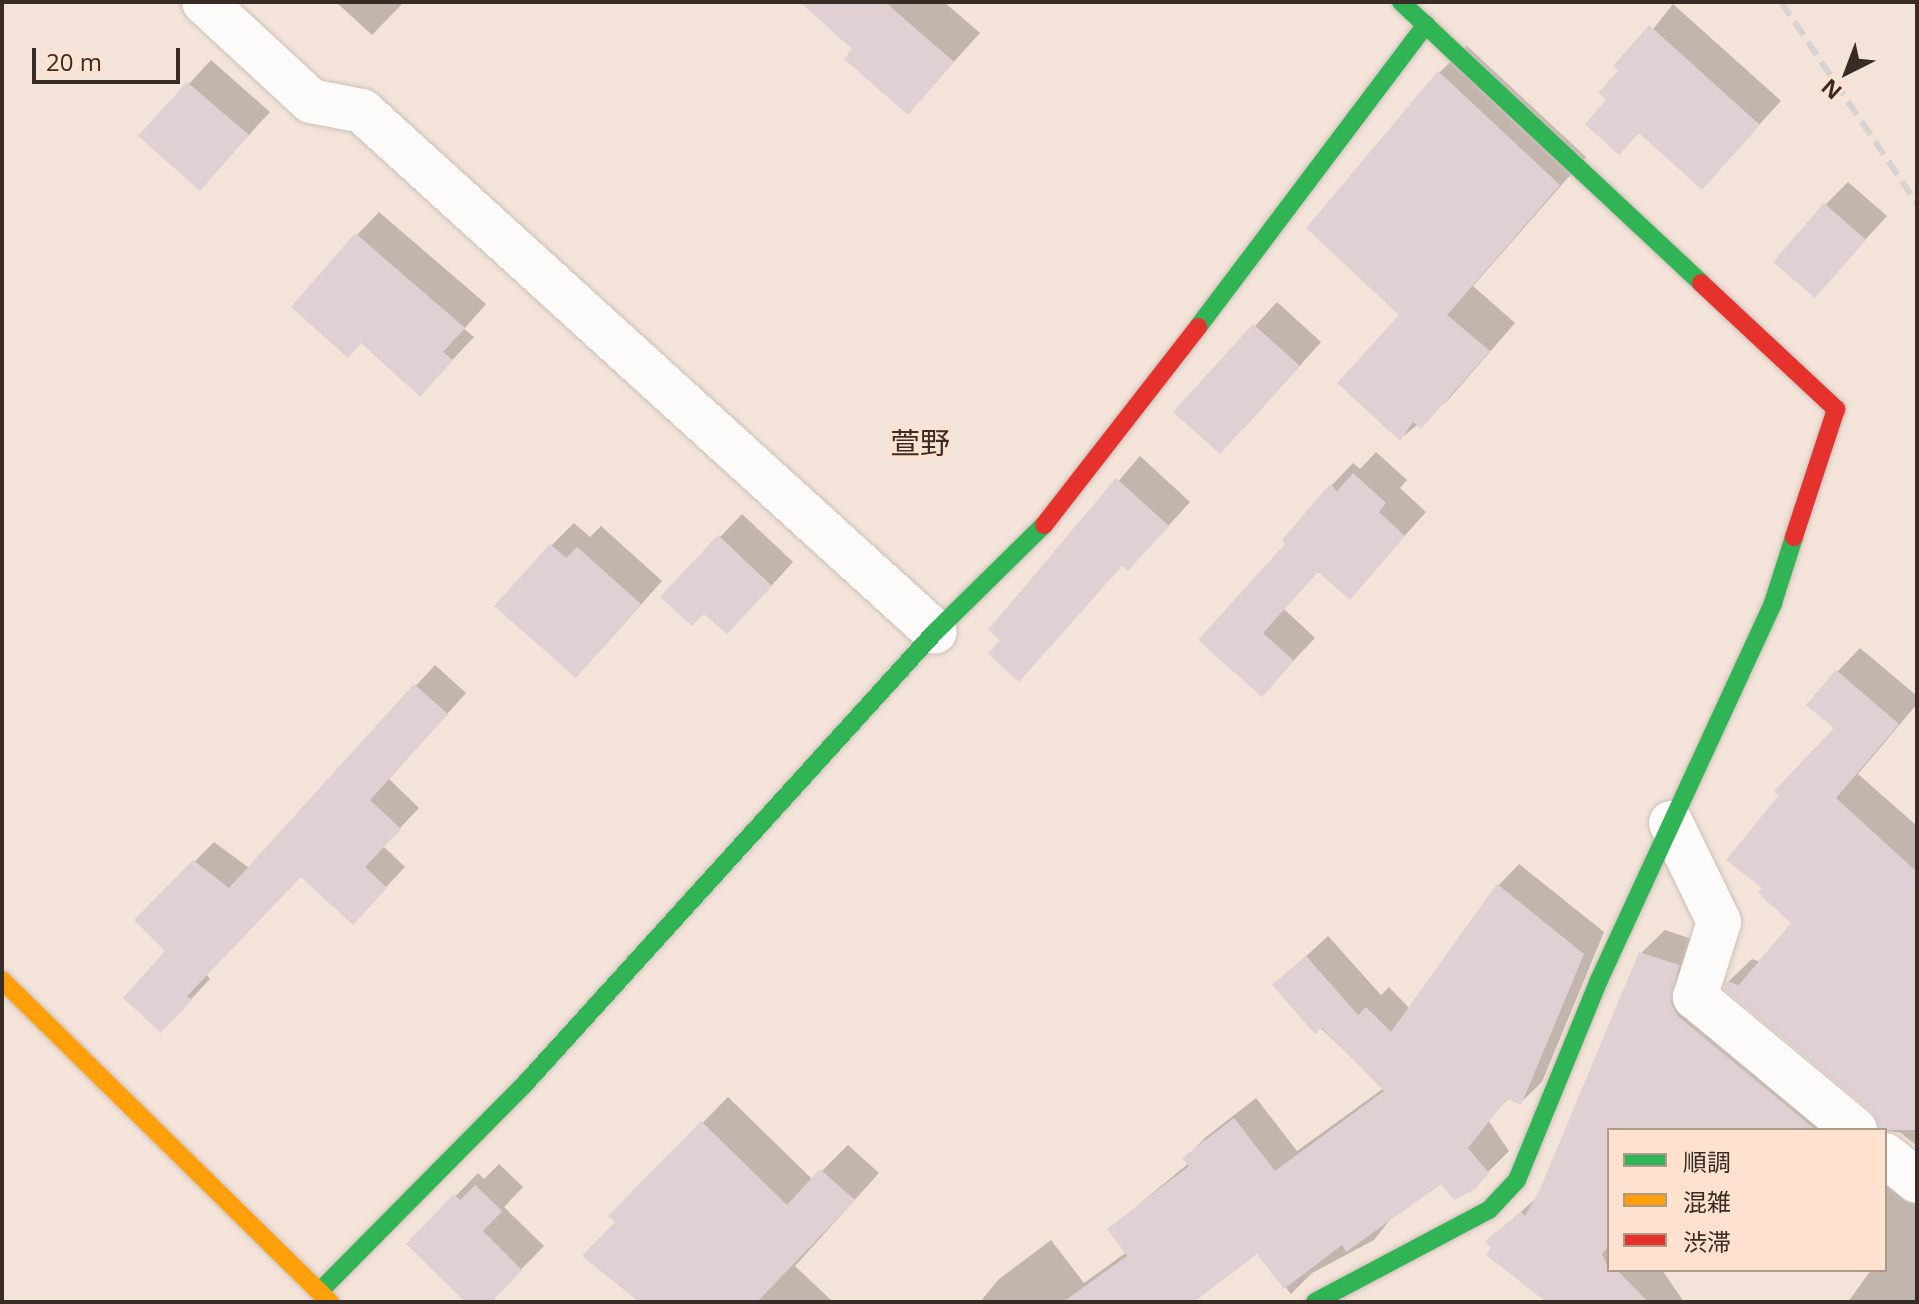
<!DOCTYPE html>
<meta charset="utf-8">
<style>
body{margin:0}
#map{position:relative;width:1919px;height:1304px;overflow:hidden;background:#f3e3d9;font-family:"Open Sans","Noto Sans JP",sans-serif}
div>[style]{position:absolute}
.shadow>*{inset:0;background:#0003}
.building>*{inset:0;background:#e0d0d4}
.roads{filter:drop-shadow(0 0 2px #cdc0b8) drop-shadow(0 0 2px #cdc0b8)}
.street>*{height:44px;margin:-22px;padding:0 22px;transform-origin:22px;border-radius:22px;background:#fdfbf9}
.fast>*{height:18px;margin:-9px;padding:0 9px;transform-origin:9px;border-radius:9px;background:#30b455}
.slow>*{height:18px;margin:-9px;padding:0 9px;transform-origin:9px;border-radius:9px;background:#ff9f0a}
.jam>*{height:18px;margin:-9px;padding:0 9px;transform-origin:9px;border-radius:9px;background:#e5322d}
.rail>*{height:6px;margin-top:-3px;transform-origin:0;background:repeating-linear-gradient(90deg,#d8d3d0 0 16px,transparent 0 24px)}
span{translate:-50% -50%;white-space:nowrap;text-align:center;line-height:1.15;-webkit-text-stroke:6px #fee1ce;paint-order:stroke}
.quarter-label{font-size:30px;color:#382d26}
.frame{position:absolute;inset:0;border:4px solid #382d26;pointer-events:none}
.legend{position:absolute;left:1607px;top:1128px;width:280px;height:144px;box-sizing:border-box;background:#fee1ce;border:2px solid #af998b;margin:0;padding:10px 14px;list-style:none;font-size:24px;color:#382d26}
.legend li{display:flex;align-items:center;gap:16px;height:40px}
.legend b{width:40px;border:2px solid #af998b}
.north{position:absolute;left:1807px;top:32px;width:80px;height:80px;-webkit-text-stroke:6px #fee1ce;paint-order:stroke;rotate:222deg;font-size:22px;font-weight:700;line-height:32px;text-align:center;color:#382d26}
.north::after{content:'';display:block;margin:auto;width:28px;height:36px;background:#382d26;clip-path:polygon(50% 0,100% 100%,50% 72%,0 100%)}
.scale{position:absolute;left:32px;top:48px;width:148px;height:36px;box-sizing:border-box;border:4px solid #382d26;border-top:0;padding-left:10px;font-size:24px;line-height:28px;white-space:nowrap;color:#382d26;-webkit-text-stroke:6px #fee1ce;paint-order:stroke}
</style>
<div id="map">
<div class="shadow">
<div style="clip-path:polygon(336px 2px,404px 2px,372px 35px)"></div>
<div style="clip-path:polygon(811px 2px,944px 2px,980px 33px,908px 112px)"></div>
<div style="clip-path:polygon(1673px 4px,1781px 101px,1702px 187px,1620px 71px)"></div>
<div style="clip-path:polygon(1467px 46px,1586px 157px,1473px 286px,1515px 323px,1448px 400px,1400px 439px,1402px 315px,1439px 73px)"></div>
<div style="clip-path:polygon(211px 60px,270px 112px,200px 188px,141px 136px)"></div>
<div style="clip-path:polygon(1848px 182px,1887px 216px,1815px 295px,1825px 205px)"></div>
<div style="clip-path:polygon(379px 212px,486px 304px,464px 329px,474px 337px,420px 394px,357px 235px)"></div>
<div style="clip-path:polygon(1277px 302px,1321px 342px,1243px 429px,1176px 412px)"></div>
<div style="clip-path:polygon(1376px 452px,1407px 480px,1400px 488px,1426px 512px,1350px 597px,1319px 570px,1284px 609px,1315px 638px,1262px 694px,1201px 639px,1288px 543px,1331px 486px,1353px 463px,1360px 469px)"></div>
<div style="clip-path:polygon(1140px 456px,1190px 502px,1150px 546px,1123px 564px,1019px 679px,1003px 640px,991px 630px)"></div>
<div style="clip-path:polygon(742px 514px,793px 562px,750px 609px,705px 611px,663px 597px)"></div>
<div style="clip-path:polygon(574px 523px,590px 537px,601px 526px,662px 581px,598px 653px,551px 546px)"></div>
<div style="clip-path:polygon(1860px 648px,1917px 696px,1917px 704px,1858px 774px,1917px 826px,1917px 1146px,1901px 1133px,1881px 1130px,1873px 1110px,1728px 982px,1752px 959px,1761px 962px,1794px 923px,1837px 727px,1837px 672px)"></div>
<div style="clip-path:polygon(435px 665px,466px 693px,389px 779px,419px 808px,383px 846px,405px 867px,372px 902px,302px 875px,206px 974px,210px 979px,180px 1011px,168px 951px,137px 920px,214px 842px,249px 868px)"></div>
<div style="clip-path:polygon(1519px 864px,1604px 932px,1542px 1082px,1520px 1103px,1509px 1098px,1488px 1120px,1509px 1151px,1488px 1172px,1441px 1181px,1393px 1216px,1374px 1240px,1312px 1273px,1291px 1294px,1257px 1251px,1191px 1302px,980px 1302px,999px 1279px,1051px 1240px,1084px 1283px,1127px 1252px,1109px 1229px,1189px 1163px,1185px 1158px,1206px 1137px,1256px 1098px,1297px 1151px,1384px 1088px,1275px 985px,1328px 936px,1381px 995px,1389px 987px,1410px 1009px,1498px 886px)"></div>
<div style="clip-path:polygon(1665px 930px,1701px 942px,1702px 993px,1863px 1126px,1880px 1130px,1609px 1130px,1609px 1177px,1559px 1152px,1641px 953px)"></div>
<div style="clip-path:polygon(728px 1097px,813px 1180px,848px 1145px,879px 1173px,795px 1266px,833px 1302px,640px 1302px,617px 1222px,611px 1216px)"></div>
<div style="clip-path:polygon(1885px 1133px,1892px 1151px,1917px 1169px,1917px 1302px,1848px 1302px,1871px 1270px,1885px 1270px)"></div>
<div style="clip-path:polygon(499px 1164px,523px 1187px,504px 1207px,544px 1246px,489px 1302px,468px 1302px,409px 1244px,478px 1173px,484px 1179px)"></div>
<div style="clip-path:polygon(1540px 1195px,1609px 1213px,1609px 1270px,1662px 1270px,1684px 1302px,1549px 1302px,1487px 1241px)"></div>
</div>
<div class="building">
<div style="clip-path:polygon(800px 2px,885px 2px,954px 62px,908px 115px,844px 59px,852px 49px)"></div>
<div style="clip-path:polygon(1649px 25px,1760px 125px,1702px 190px,1639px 133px,1619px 155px,1585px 124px,1606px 100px,1598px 93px,1618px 71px,1613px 66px)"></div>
<div style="clip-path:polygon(1438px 71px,1560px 185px,1447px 315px,1490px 351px,1421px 429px,1413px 422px,1400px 441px,1337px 383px,1399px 315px,1306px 228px)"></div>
<div style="clip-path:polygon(187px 82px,249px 135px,200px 191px,138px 136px)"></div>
<div style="clip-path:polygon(1824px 203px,1866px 240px,1815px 298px,1773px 262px)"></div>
<div style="clip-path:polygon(355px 233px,465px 328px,443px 352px,453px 360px,420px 397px,361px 343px,348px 358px,291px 307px)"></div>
<div style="clip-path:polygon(1253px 324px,1300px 366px,1220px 454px,1173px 412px)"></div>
<div style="clip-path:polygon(1353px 473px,1386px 503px,1379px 512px,1405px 536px,1350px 600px,1318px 572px,1263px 633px,1294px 661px,1262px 697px,1198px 640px,1285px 544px,1282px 540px,1330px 484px,1337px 491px)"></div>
<div style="clip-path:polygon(1116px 478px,1169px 526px,1128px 571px,1122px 566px,1019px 682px,988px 654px,1000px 640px,988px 630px)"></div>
<div style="clip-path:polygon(718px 535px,772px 586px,727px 634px,704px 614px,692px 626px,660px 597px)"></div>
<div style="clip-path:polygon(550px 544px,566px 558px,577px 547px,641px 604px,576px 678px,494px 606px)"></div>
<div style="clip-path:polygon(1836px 670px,1899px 724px,1836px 798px,1917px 872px,1917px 1130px,1879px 1130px,1871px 1111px,1724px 989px,1726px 981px,1739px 985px,1791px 923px,1758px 893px,1762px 888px,1726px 860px,1779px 795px,1774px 791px,1834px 728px,1806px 705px)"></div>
<div style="clip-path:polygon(414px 684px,448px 714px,370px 800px,401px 829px,365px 867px,387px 888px,353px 925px,301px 877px,187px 996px,192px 1000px,161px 1033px,123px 998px,165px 951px,134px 920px,193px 860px,229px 888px)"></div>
<div style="clip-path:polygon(1497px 884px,1584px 954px,1521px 1105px,1507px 1099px,1468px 1148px,1489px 1173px,1474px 1190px,1454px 1200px,1441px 1184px,1346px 1252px,1342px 1245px,1284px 1289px,1257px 1254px,1194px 1302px,1063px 1302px,1127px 1256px,1107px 1229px,1189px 1166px,1182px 1158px,1234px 1118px,1275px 1171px,1384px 1091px,1322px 1028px,1315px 1034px,1272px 985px,1306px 956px,1358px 1015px,1366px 1007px,1391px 1032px)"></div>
<div style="clip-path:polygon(1639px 952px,1679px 965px,1671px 1003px,1678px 1016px,1816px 1130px,1609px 1130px,1609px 1245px,1602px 1254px,1609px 1270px,1617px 1270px,1648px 1302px,1546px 1302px,1486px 1255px,1491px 1248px,1485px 1241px,1521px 1212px,1525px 1216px,1540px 1189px)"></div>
<div style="clip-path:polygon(701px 1121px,787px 1205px,820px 1169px,855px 1200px,757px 1302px,639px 1302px,582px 1256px,615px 1222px,608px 1216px)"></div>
<div style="clip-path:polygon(475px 1185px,502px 1211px,483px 1231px,522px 1270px,492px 1302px,465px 1302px,406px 1244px,454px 1194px,460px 1200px)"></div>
</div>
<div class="roads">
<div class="street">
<div style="left:204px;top:2px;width:146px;rotate:42.8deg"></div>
<div style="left:311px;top:101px;width:52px;rotate:11.1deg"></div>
<div style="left:362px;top:111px;width:774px;rotate:42.28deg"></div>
<div style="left:1671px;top:823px;width:110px;rotate:64.1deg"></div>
<div style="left:1719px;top:922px;width:79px;rotate:107.7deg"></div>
<div style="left:1695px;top:997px;width:208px;rotate:39.7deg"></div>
<div style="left:1885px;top:1155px;width:41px;rotate:39.1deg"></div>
</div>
<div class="fast">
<div style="left:1401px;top:2px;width:411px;rotate:43.1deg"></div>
<div style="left:1198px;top:327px;width:379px;rotate:-53deg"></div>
<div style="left:320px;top:1291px;width:289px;rotate:-45.3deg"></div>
<div style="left:523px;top:1086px;width:613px;rotate:-47.78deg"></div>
<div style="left:935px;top:632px;width:153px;rotate:-44.5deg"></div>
<div style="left:1315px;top:1302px;width:197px;rotate:-27.9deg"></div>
<div style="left:1489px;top:1210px;width:41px;rotate:-47deg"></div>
<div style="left:1517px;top:1180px;width:216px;rotate:-67.7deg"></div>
<div style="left:1599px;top:980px;width:415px;rotate:-65.2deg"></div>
<div style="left:1773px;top:603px;width:69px;rotate:-72.3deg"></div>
</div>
<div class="slow">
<div style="left:2px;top:980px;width:460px;rotate:44.5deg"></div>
</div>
<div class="jam">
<div style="left:1701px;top:283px;width:185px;rotate:43deg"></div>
<div style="left:1836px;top:409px;width:135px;rotate:108.2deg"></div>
<div style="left:1044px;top:525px;width:251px;rotate:-52.1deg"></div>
</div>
</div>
<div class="rail">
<div style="left:1781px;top:2px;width:244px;rotate:56deg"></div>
</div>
<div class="quarter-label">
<span style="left:920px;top:443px">萱野</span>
</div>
<div class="frame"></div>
<ul class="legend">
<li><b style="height:10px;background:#30b455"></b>順調</li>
<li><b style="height:10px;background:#ff9f0a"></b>混雑</li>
<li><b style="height:10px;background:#e5322d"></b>渋滞</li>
</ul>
<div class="north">N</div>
<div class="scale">20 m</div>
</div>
